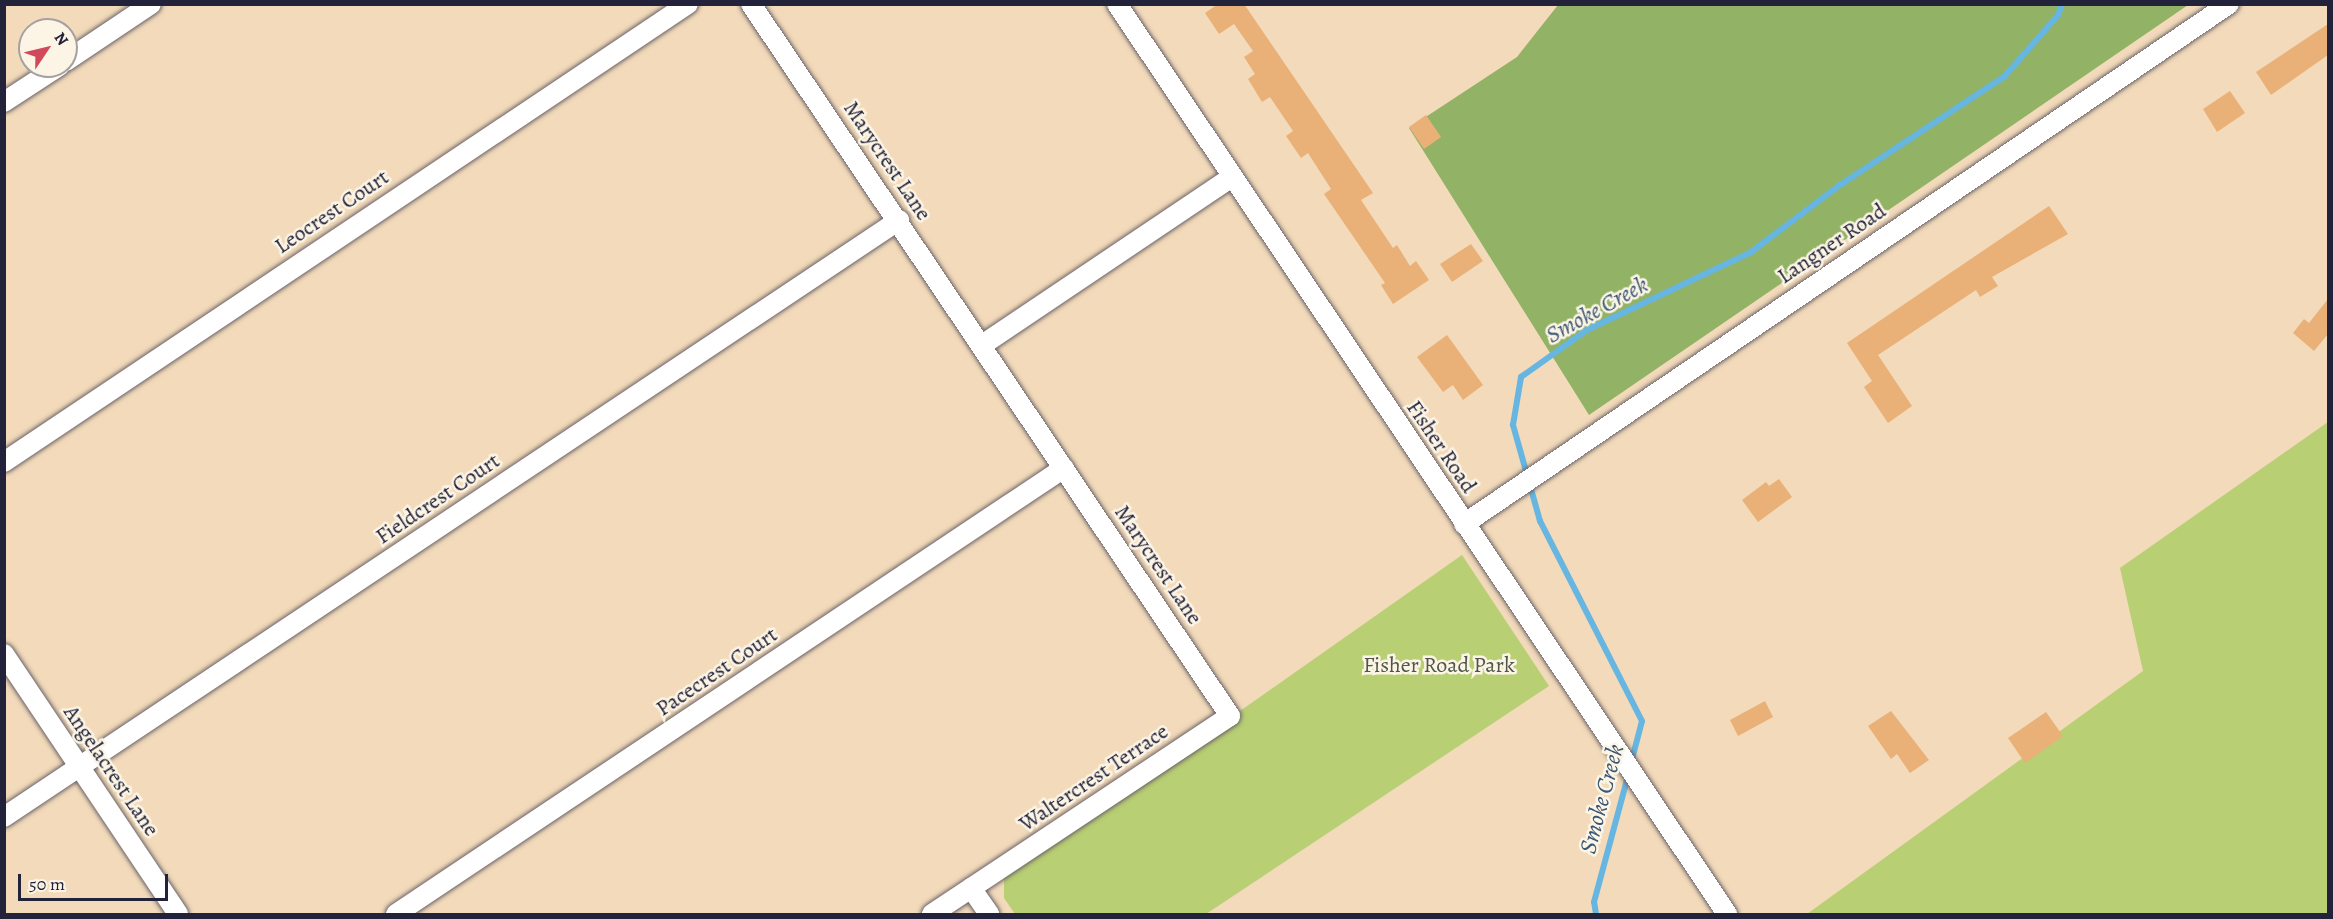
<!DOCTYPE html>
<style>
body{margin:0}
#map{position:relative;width:2333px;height:919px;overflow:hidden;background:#f2daba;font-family:Alegreya,serif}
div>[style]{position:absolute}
.green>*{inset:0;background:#b8cf74}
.forest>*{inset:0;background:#92b266}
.stream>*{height:6px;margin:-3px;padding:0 3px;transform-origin:3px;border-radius:3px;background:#67b6e1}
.building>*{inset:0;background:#e9b178}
.roads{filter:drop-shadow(0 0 2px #6b6267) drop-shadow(0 0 2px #6b6267)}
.minor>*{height:20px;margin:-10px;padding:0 10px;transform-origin:10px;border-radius:10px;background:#fff}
span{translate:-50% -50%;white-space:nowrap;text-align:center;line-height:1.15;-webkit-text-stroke:5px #fcf5e5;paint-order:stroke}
.street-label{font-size:22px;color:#22223b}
.park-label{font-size:22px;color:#4f564c}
.water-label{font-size:24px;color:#3a5675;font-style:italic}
.frame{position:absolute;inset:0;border:6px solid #22223b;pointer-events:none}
.north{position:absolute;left:18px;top:18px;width:60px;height:60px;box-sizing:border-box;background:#fcf5e5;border:2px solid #a5a1a1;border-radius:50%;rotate:55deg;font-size:16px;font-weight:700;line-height:24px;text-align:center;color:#22223b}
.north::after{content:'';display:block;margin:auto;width:21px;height:27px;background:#d1495b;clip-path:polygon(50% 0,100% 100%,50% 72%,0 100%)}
.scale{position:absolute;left:18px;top:874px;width:150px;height:27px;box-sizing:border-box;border:3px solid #22223b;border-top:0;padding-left:8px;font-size:18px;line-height:21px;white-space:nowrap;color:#22223b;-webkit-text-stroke:4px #fcf5e5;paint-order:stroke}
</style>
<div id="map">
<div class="green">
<div style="clip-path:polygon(2328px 422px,2328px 914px,1807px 914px,2143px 671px,2120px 568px)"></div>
<div style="clip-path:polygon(1462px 555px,1549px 686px,1206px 914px,1015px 914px,1004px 898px,1004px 877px)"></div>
</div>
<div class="forest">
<div style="clip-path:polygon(1558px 5px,2188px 5px,1589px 415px,1409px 128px,1517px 57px)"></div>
</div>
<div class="stream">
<div style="left:1631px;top:763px;width:43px;rotate:-75.3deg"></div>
<div style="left:1642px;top:721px;width:225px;rotate:-117deg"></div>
<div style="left:1540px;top:521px;width:100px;rotate:-105.7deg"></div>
<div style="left:1513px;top:425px;width:49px;rotate:-80.5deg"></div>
<div style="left:1521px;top:377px;width:81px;rotate:-35.5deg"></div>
<div style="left:1587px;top:330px;width:182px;rotate:-25.4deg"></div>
<div style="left:1751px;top:252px;width:111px;rotate:-37deg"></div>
<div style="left:1840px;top:185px;width:196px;rotate:-33.4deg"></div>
<div style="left:2004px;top:77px;width:82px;rotate:-48.9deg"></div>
<div style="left:2058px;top:15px;width:12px;rotate:-70deg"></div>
<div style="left:1596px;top:914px;width:12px;rotate:-99deg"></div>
<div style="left:1594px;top:902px;width:131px;rotate:-74.9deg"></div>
</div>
<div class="building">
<div style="clip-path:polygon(1218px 4px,1244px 4px,1373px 193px,1361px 200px,1393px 248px,1397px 245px,1410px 266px,1416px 261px,1429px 280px,1393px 304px,1381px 285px,1385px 283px,1324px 194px,1331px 189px,1308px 153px,1301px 158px,1286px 136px,1293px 131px,1270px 97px,1262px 102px,1248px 79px,1255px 74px,1244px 57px,1253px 51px,1234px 24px,1219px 34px,1205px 13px)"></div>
<div style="clip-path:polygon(2328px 24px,2328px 55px,2271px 95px,2256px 72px)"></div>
<div style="clip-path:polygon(2230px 91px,2245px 113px,2217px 132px,2203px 109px)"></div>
<div style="clip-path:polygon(1426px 115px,1441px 137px,1424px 149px,1409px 127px)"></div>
<div style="clip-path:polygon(2049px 206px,2068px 234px,1992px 277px,1998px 286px,1980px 297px,1976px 290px,1878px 355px,1912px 406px,1888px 423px,1864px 387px,1872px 381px,1847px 343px)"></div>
<div style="clip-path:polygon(1471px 244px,1483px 261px,1452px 282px,1440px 264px)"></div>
<div style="clip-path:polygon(2328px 299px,2328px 334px,2314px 351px,2293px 333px,2304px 319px,2309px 323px)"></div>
<div style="clip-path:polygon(1447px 335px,1483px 385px,1463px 400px,1453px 385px,1443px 392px,1417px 357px)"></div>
<div style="clip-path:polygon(1779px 479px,1792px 497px,1758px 522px,1742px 500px,1766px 482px,1769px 486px)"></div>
<div style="clip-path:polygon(1765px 701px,1773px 717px,1738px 736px,1730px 720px)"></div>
<div style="clip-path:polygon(1891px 711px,1929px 760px,1910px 773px,1897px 754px,1891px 759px,1868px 726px)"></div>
<div style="clip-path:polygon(2046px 712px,2063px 736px,2025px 763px,2008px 738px)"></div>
</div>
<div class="roads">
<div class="minor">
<div style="left:751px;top:4px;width:858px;rotate:56.07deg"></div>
<div style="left:1230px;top:716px;width:358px;rotate:146.4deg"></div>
<div style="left:1117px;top:4px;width:1096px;rotate:56.16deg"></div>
<div style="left:66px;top:61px;width:102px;rotate:-33.8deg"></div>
<div style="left:4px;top:102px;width:66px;rotate:-33.2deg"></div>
<div style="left:982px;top:345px;width:301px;rotate:-33.9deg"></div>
<div style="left:4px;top:462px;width:823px;rotate:-33.81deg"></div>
<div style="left:1464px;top:524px;width:925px;rotate:-34.21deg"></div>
<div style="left:4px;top:654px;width:313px;rotate:56.2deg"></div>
<div style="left:4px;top:817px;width:1076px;rotate:-33.7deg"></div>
<div style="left:971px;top:888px;width:32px;rotate:55deg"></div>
<div style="left:396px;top:914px;width:803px;rotate:-33.73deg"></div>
</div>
</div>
<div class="street-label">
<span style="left:887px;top:161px;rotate:56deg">Marycrest Lane</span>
<span style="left:332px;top:212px;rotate:-34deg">Leocrest Court</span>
<span style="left:1832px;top:244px;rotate:-34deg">Langner Road</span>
<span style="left:1441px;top:447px;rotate:56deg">Fisher Road</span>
<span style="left:438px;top:499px;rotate:-34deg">Fieldcrest Court</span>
<span style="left:1158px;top:565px;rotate:56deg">Marycrest Lane</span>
<span style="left:717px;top:672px;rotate:-34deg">Pacecrest Court</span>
<span style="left:111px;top:771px;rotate:56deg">Angelacrest Lane</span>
<span style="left:1094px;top:778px;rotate:-34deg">Waltercrest Terrace</span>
</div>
<div class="park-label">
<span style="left:1439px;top:666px">Fisher Road Park</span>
</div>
<div class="water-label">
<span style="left:1597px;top:310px;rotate:-29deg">Smoke Creek</span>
<span style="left:1602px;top:799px;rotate:-75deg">Smoke Creek</span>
</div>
<div class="frame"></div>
<div class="north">N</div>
<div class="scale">50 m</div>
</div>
